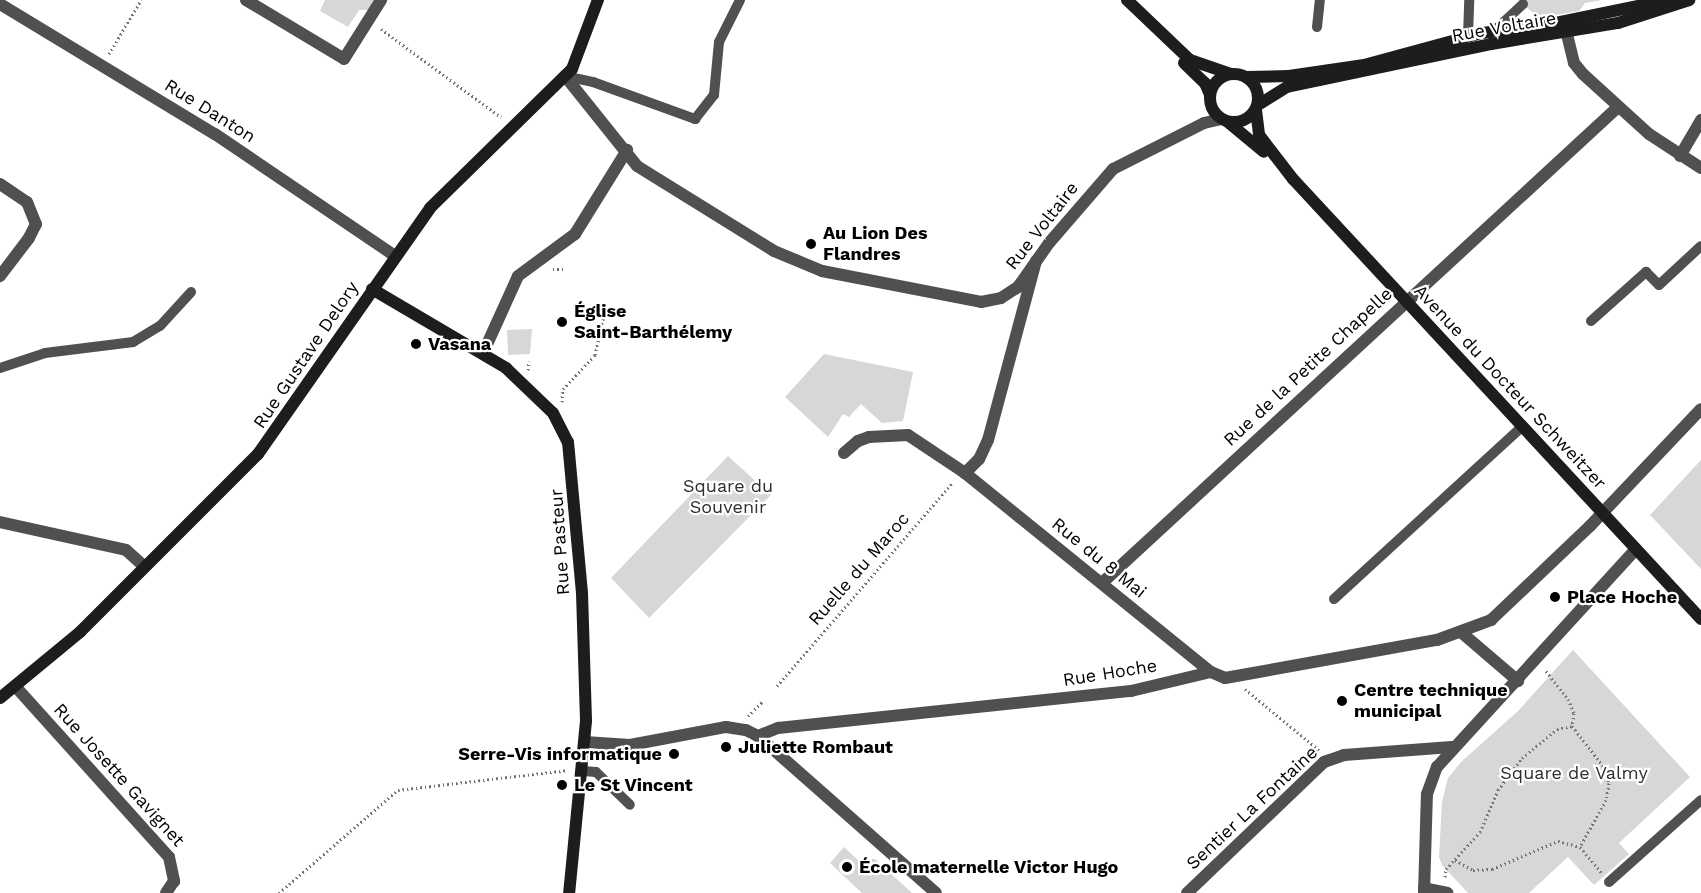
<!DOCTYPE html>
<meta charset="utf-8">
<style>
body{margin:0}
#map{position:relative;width:1701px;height:893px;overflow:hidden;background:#fff;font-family:"Work Sans",sans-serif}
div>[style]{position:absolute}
.green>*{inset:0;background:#d7d7d7}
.path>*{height:3px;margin-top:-1.5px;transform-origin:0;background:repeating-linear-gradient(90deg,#727272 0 1.5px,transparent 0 4.5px)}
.lane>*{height:10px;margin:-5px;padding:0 5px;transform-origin:5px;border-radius:5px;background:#505050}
.street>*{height:12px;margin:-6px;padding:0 6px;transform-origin:6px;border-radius:6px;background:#505050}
.secondary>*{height:12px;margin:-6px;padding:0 6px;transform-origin:6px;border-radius:6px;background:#1d1d1d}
.secondary>.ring{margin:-6px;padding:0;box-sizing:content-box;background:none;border:12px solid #1d1d1d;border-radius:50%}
.dots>*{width:16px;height:16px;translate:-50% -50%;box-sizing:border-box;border:3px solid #fff;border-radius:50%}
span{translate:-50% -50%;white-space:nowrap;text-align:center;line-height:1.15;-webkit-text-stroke:4.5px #fff;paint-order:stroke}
.street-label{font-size:18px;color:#000}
.poi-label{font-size:18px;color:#000;font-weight:700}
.left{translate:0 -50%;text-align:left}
.right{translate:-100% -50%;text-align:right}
.park-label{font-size:18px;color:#2e2e2e}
</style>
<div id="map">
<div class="green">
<div style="clip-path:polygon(325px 0,374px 0,368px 10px,359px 10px,348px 27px,320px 11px)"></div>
<div style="clip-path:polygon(1518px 0,1602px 0,1585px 3px,1579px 11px,1539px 18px)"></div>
<div style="clip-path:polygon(532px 329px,530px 354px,508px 355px,507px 330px)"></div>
<div style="clip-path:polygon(824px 354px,913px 372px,903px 421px,882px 423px,861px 404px,849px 417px,843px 414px,828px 437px,785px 397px)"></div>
<div style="clip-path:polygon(728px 456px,771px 495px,649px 618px,611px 578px)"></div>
<div style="clip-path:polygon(1701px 460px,1701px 569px,1650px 515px)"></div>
<div style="clip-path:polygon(1573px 650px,1690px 777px,1619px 843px,1629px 854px,1594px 885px,1568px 857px,1529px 893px,1468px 893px,1442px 865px,1439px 857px,1442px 802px,1448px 778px,1461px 762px,1518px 711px)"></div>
<div style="clip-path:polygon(844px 847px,858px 860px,875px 859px,912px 893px,862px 893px,830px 863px)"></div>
</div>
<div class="path">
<div style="left:381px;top:29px;width:149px;rotate:36.3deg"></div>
<div style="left:109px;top:54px;width:63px;rotate:-59.3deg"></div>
<div style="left:553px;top:269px;width:10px"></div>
<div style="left:528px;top:370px;width:9px;rotate:-84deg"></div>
<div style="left:562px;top:402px;width:13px;rotate:-86deg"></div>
<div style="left:563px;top:389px;width:47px;rotate:-46.7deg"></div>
<div style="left:595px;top:355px;width:41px;rotate:-77.3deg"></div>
<div style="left:1546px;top:671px;width:36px;rotate:52deg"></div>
<div style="left:1568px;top:699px;width:15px;rotate:67deg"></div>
<div style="left:1574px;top:713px;width:13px;rotate:99deg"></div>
<div style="left:1572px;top:726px;width:52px;rotate:52deg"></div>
<div style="left:1604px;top:767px;width:17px;rotate:73deg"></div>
<div style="left:1609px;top:783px;width:17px;rotate:100deg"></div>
<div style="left:1606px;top:800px;width:54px;rotate:119deg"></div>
<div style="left:1580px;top:847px;width:33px;rotate:50deg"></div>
<div style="left:777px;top:686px;width:268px;rotate:-49.2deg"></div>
<div style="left:1245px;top:689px;width:96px;rotate:39.5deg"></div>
<div style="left:748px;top:716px;width:20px;rotate:-45deg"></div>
<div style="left:1455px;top:860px;width:21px;rotate:29deg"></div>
<div style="left:1473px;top:870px;width:19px;rotate:-3deg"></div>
<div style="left:1492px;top:869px;width:72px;rotate:-23deg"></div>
<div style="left:1558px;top:841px;width:23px;rotate:15deg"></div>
<div style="left:1445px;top:877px;width:8px;rotate:-83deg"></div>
<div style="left:1446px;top:869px;width:50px;rotate:-47.4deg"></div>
<div style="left:1480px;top:832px;width:46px;rotate:-66.8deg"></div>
<div style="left:1498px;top:790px;width:40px;rotate:-53deg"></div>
<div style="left:1522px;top:758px;width:45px;rotate:-39.6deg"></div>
<div style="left:1557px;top:729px;width:15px;rotate:-11deg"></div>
<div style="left:279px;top:893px;width:157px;rotate:-40.9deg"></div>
<div style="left:398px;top:790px;width:170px;rotate:-6.7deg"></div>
</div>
<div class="lane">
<div style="left:1317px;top:27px;width:27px;rotate:-84deg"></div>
<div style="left:1493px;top:32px;width:41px;rotate:-43deg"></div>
<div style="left:1468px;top:36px;width:36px;rotate:-88deg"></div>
<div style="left:565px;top:76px;width:29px;rotate:12deg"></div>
<div style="left:593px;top:82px;width:109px;rotate:19.9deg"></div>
<div style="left:695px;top:119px;width:31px;rotate:-52deg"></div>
<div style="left:714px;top:95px;width:53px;rotate:-84.6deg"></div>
<div style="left:719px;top:42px;width:47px;rotate:-63.4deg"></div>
<div style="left:1591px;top:321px;width:74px;rotate:-41.7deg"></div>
<div style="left:1646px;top:272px;width:18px;rotate:45deg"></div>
<div style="left:1659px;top:285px;width:57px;rotate:-42.9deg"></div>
<div style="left:0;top:368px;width:47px;rotate:-18.4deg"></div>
<div style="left:45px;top:353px;width:89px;rotate:-7.1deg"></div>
<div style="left:133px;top:342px;width:31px;rotate:-31deg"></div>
<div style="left:160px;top:326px;width:46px;rotate:-47.6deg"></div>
<div style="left:1334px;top:599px;width:255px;rotate:-42.5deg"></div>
<div style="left:583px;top:771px;width:13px;rotate:4deg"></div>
<div style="left:596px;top:772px;width:47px;rotate:44.1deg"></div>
<div style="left:1609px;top:882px;width:123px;rotate:-41.7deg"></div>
</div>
<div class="street">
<div style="left:246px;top:0;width:114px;rotate:31deg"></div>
<div style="left:344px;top:59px;width:70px;rotate:-57.9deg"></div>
<div style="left:0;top:4px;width:251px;rotate:31.2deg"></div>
<div style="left:215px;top:134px;width:217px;rotate:34.1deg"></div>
<div style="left:1564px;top:22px;width:42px;rotate:76.3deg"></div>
<div style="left:1574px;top:63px;width:14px;rotate:51deg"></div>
<div style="left:1583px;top:74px;width:89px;rotate:42.3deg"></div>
<div style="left:1649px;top:134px;width:62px;rotate:33.2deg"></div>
<div style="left:565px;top:76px;width:115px;rotate:51.3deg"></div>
<div style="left:637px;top:166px;width:161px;rotate:31.8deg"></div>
<div style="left:774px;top:251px;width:52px;rotate:22.6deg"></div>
<div style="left:822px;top:271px;width:162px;rotate:11deg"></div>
<div style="left:981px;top:302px;width:20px;rotate:-11deg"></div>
<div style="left:1001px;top:298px;width:20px;rotate:-33deg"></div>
<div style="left:1018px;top:287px;width:54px;rotate:-54.8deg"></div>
<div style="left:1049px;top:243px;width:98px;rotate:-49.1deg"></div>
<div style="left:1113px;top:169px;width:102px;rotate:-26.8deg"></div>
<div style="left:1204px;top:123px;width:17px;rotate:-13deg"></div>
<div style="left:1680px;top:156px;width:42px;rotate:-59.7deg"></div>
<div style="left:0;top:184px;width:32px;rotate:34deg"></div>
<div style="left:27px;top:202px;width:24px;rotate:68deg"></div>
<div style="left:36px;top:224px;width:16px;rotate:117deg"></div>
<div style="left:29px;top:238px;width:48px;rotate:127.3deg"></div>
<div style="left:1036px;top:261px;width:185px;rotate:105deg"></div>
<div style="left:988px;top:440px;width:21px;rotate:115deg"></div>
<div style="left:979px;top:459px;width:20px;rotate:135deg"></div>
<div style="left:965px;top:473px;width:316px;rotate:39deg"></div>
<div style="left:1211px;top:672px;width:15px;rotate:23deg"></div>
<div style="left:1225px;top:678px;width:215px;rotate:-10.2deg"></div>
<div style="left:1437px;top:640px;width:58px;rotate:-20.3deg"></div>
<div style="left:1491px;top:620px;width:137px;rotate:-43.5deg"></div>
<div style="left:1590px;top:526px;width:161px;rotate:-46.5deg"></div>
<div style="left:484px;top:351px;width:82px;rotate:-65.6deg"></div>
<div style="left:518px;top:276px;width:71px;rotate:-36.4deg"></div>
<div style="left:575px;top:234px;width:99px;rotate:-58.2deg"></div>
<div style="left:844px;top:453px;width:18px;rotate:-41deg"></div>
<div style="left:858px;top:441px;width:12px;rotate:-20deg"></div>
<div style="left:869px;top:437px;width:39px;rotate:-3deg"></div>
<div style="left:908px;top:435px;width:69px;rotate:33.7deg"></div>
<div style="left:0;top:522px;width:129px;rotate:12.5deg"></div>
<div style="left:126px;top:550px;width:25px;rotate:42deg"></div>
<div style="left:1102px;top:583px;width:702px;rotate:-42.69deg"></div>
<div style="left:1462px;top:633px;width:74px;rotate:40.6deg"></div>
<div style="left:15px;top:686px;width:230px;rotate:48deg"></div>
<div style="left:169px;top:857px;width:25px;rotate:78deg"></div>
<div style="left:174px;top:881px;width:14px;rotate:124deg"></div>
<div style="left:758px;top:736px;width:22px;rotate:-22deg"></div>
<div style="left:778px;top:728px;width:355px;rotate:-6deg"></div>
<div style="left:1131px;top:691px;width:82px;rotate:-13.4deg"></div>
<div style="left:585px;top:742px;width:45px;rotate:3.8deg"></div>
<div style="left:630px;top:745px;width:98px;rotate:-10.6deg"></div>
<div style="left:726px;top:727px;width:20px;rotate:9deg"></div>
<div style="left:746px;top:730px;width:13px;rotate:27deg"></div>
<div style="left:758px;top:736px;width:237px;rotate:41.4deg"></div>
<div style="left:1424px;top:888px;width:24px;rotate:12deg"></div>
<div style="left:1187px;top:893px;width:190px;rotate:-43.7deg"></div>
<div style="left:1324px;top:762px;width:21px;rotate:-19deg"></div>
<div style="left:1344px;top:755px;width:108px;rotate:-4.2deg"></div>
<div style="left:1424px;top:893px;width:99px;rotate:-88.3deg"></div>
<div style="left:1427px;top:794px;width:29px;rotate:-70deg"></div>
<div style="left:1437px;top:767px;width:295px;rotate:-47.6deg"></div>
</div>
<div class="secondary">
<div style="left:1127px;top:0;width:87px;rotate:43.6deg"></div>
<div style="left:1190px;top:60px;width:43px;rotate:18.9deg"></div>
<div style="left:1184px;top:63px;width:29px;rotate:44deg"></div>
<div style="left:1205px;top:83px;width:13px;rotate:67deg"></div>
<div class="ring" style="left:1210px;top:74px;width:36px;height:36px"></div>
<div style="left:1246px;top:77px;width:43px;rotate:-1.3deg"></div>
<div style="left:1289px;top:76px;width:76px;rotate:-8.3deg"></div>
<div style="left:1364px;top:65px;width:122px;rotate:-15.2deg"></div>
<div style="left:1482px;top:33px;width:64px;rotate:-7.1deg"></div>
<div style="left:1546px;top:25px;width:124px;rotate:-11.7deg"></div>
<div style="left:1258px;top:105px;width:34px;rotate:-32deg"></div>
<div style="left:1287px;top:87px;width:208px;rotate:-11.9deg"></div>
<div style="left:1491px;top:44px;width:129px;rotate:-9.4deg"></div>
<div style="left:1618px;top:23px;width:75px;rotate:-17.9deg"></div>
<div style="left:1256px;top:110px;width:25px;rotate:83deg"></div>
<div style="left:1259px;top:135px;width:56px;rotate:52.3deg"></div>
<div style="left:1293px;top:179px;width:600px;rotate:47.16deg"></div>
<div style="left:1229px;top:123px;width:45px;rotate:39.6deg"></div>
<div style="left:372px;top:289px;width:156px;rotate:30.5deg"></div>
<div style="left:506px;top:368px;width:65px;rotate:43.8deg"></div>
<div style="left:553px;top:413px;width:33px;rotate:63deg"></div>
<div style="left:568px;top:442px;width:152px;rotate:84.7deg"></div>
<div style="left:582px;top:593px;width:128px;rotate:88.2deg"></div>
<div style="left:586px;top:721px;width:173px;rotate:95.6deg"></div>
<div style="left:0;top:698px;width:104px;rotate:-39.5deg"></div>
<div style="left:80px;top:632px;width:252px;rotate:-45deg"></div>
<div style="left:258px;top:454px;width:300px;rotate:-55deg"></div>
<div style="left:430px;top:208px;width:199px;rotate:-44.4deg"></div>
<div style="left:572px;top:69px;width:74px;rotate:-69.4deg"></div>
</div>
<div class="dots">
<div style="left:811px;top:244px;background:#000"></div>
<div style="left:562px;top:322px;background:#000"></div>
<div style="left:416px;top:344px;background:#000"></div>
<div style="left:1555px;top:597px;background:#000"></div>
<div style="left:1342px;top:701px;background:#000"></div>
<div style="left:726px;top:747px;background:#000"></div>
<div style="left:674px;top:754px;background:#000"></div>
<div style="left:562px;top:785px;background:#000"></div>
<div style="left:847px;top:867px;background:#000"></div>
</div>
<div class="street-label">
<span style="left:1504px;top:27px;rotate:-10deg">Rue Voltaire</span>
<span style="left:210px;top:111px;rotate:32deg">Rue Danton</span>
<span style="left:1042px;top:226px;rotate:-52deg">Rue Voltaire</span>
<span style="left:306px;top:355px;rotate:-56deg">Rue Gustave Delory</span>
<span style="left:1308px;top:367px;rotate:-43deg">Rue de la Petite Chapelle</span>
<span style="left:1510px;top:387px;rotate:47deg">Avenue du Docteur Schweitzer</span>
<span style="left:560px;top:542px;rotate:-94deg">Rue Pasteur</span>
<span style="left:1099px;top:558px;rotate:39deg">Rue du 8 Mai</span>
<span style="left:859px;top:569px;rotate:-49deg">Ruelle du Maroc</span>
<span style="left:1110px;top:673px;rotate:-9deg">Rue Hoche</span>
<span style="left:119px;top:775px;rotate:48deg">Rue Josette Gavignet</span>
<span style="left:1252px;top:808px;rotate:-43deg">Sentier La Fontaine</span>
</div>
<div class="poi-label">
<span class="left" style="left:823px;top:244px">Au Lion Des<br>Flandres</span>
<span class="left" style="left:574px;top:322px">Église<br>Saint-Barthélemy</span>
<span class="left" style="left:428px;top:344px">Vasana</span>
<span class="left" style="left:1567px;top:597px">Place Hoche</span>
<span class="left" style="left:1354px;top:701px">Centre technique<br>municipal</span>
<span class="left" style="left:738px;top:747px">Juliette Rombaut</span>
<span class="right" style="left:662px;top:754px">Serre-Vis informatique</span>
<span class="left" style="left:574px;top:785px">Le St Vincent</span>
<span class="left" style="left:859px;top:867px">École maternelle Victor Hugo</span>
</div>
<div class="park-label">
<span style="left:728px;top:497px">Square du<br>Souvenir</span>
<span style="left:1574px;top:773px">Square de Valmy</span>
</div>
</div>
